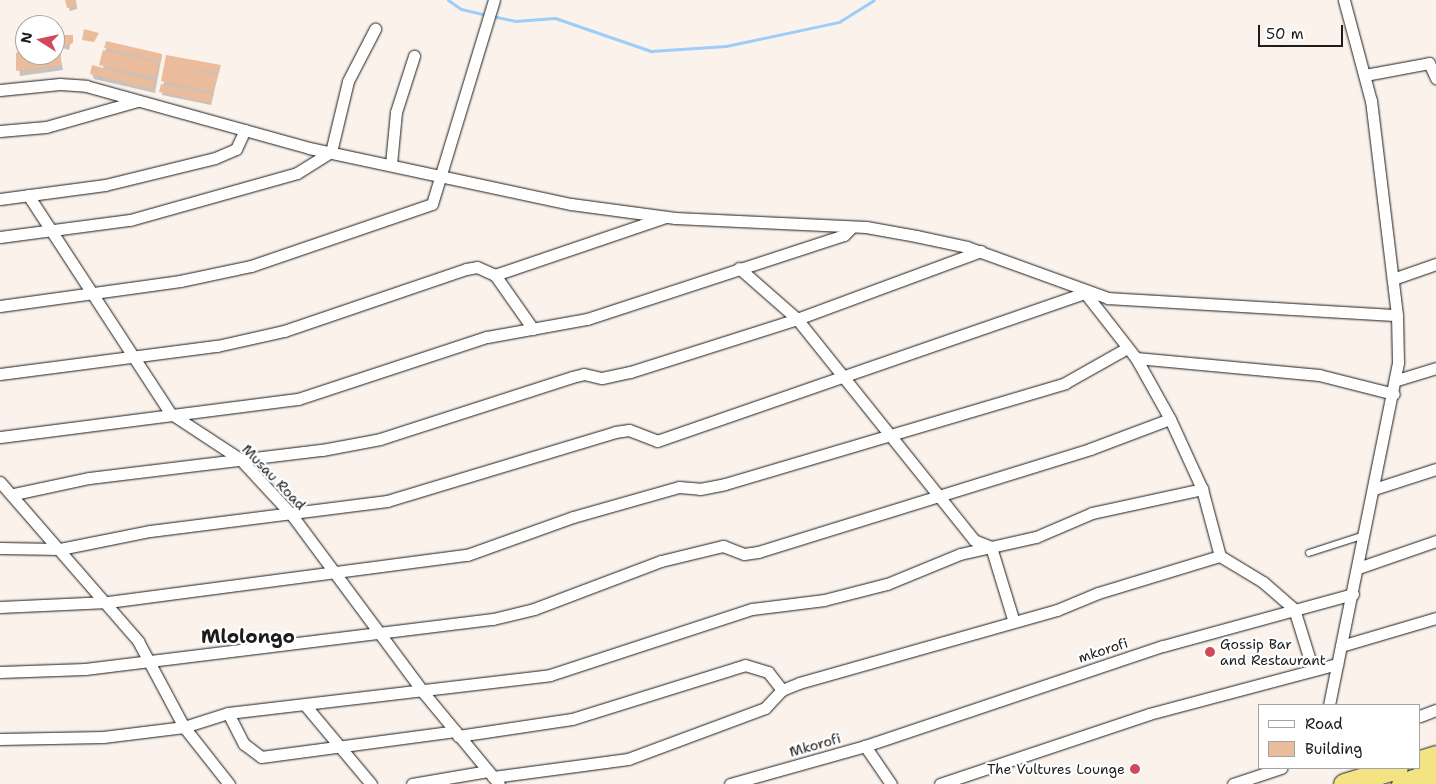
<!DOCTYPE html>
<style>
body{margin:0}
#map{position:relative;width:1436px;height:784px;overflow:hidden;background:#fbf2eb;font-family:"Shantell Sans",sans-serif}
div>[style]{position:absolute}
.shadow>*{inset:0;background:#0003}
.stream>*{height:3px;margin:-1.5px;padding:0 1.5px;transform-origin:1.5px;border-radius:1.5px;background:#9dcdf9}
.building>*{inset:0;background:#ebbc9b}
.roads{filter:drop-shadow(0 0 1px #1c1c1c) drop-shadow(0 0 1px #1c1c1c)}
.lane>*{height:5.5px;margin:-2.75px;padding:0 2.75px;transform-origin:2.75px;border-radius:2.75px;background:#fff}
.street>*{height:11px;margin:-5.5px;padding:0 5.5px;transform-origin:5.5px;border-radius:5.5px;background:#fff}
.highway>*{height:21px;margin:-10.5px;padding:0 10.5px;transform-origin:10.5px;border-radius:10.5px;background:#f4e382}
.dots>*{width:14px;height:14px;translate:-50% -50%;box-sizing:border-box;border:2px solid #fff;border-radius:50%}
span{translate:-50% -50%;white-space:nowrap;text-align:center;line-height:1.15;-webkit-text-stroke:4.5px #fff;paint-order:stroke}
.street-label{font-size:14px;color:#1c1c1c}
.poi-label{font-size:14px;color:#1c1c1c}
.left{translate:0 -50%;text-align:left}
.right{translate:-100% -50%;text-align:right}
.district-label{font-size:19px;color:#1c1c1c;font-weight:700}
.legend{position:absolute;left:1258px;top:704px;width:162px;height:65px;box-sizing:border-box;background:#fff;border:1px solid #a4a4a4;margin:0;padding:6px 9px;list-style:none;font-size:15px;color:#1c1c1c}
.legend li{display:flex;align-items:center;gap:10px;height:25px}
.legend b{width:25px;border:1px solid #a4a4a4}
.north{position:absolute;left:15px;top:15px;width:50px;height:50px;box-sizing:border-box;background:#fff;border:1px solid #a4a4a4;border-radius:50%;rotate:280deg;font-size:14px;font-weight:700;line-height:20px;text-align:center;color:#1c1c1c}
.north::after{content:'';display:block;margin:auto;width:18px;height:22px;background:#d1495b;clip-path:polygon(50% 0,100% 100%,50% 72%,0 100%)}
.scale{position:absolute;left:1258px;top:25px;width:85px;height:22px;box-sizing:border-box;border:2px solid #1c1c1c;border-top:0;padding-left:6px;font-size:15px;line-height:18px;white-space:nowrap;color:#1c1c1c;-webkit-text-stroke:4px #fff;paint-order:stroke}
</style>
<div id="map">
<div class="shadow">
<div style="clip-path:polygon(66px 0,76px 0,77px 9px,70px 11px)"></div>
<div style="clip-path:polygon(55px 37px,72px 37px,69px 50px,56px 46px)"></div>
<div style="clip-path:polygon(25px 48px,25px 55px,60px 54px,63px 70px,20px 76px,17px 54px)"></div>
<div style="clip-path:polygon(106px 48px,162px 55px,155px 93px,94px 79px,92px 74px,103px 69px)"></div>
<div style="clip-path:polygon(167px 56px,220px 67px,211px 105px,162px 95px)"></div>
</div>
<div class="stream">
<div style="left:448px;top:0;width:16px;rotate:35deg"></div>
<div style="left:461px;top:9px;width:26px;rotate:13deg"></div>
<div style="left:492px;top:16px;width:24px;rotate:12deg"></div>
<div style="left:515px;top:21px;width:40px;rotate:-4.3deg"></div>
<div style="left:555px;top:18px;width:102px;rotate:19deg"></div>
<div style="left:651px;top:51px;width:75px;rotate:-3.8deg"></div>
<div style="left:726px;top:46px;width:116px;rotate:-12deg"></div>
<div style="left:839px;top:22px;width:41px;rotate:-32.2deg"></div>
</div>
<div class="building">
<div style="clip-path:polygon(65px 0,75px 0,77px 6px,67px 8px)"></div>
<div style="clip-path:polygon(84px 29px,99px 33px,94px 42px,82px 40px)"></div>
<div style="clip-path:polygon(55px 35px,73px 35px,73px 43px,62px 48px,55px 43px)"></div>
<div style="clip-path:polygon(106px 41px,162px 54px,161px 62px,104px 48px)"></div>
<div style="clip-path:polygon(25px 47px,25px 55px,55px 55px,55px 49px,61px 53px,61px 65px,16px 71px,16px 53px)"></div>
<div style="clip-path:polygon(103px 50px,159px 63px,156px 78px,99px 65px)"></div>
<div style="clip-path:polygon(166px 55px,221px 65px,219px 73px,176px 65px,218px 75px,213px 92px,161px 81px)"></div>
<div style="clip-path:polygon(92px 65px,155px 81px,152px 89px,90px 74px)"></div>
<div style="clip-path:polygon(161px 84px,214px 94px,210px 103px,159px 92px)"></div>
</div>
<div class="roads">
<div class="lane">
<div style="left:1309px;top:553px;width:56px;rotate:-17.8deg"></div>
</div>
<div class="street">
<div style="left:1365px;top:75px;width:65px;rotate:-10.6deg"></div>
<div style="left:1429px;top:63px;width:17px;rotate:65deg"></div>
<div style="left:0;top:90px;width:60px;rotate:-5.7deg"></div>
<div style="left:60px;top:84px;width:26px;rotate:4deg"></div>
<div style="left:86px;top:86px;width:231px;rotate:15.5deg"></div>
<div style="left:309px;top:148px;width:268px;rotate:12.1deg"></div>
<div style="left:571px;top:204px;width:105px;rotate:7.7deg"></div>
<div style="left:675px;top:218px;width:191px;rotate:2.7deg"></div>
<div style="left:866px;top:227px;width:51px;rotate:10.2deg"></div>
<div style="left:916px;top:236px;width:52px;rotate:12.2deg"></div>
<div style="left:967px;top:247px;width:150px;rotate:19.9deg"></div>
<div style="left:1108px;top:298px;width:289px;rotate:3.4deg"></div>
<div style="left:0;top:131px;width:46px;rotate:-5deg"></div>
<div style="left:46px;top:127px;width:95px;rotate:-15.9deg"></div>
<div style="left:391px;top:164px;width:52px;rotate:-84.5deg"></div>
<div style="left:396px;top:112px;width:59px;rotate:-72.2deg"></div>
<div style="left:28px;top:195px;width:260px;rotate:56.9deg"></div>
<div style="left:170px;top:413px;width:84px;rotate:33.3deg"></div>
<div style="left:240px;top:459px;width:75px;rotate:47.2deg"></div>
<div style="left:291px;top:514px;width:222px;rotate:53.4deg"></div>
<div style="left:423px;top:692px;width:119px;rotate:50.4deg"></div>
<div style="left:0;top:199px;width:106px;rotate:-7.6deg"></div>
<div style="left:105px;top:185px;width:113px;rotate:-13.8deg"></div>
<div style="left:215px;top:158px;width:23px;rotate:-23deg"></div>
<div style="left:236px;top:149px;width:21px;rotate:-65deg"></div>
<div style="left:0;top:237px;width:131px;rotate:-7.5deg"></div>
<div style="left:130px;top:220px;width:173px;rotate:-15.7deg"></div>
<div style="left:297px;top:173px;width:40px;rotate:-32deg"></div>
<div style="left:331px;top:152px;width:73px;rotate:-76.5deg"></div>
<div style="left:348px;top:81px;width:59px;rotate:-62.6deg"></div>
<div style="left:739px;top:268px;width:77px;rotate:41.3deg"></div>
<div style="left:797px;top:319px;width:283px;rotate:51.3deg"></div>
<div style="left:974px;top:540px;width:18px;rotate:22deg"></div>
<div style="left:991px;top:547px;width:78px;rotate:73deg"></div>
<div style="left:495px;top:275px;width:66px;rotate:54.9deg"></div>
<div style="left:1393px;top:279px;width:46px;rotate:-19.2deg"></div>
<div style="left:1082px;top:289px;width:88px;rotate:52deg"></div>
<div style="left:1136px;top:358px;width:70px;rotate:60.9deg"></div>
<div style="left:1170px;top:419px;width:77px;rotate:65.4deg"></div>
<div style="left:1202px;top:489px;width:69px;rotate:75deg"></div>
<div style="left:1220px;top:556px;width:50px;rotate:31.2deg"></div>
<div style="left:1263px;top:582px;width:41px;rotate:41.1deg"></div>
<div style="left:1294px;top:609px;width:64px;rotate:72.7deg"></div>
<div style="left:0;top:306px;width:182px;rotate:-7.9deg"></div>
<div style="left:180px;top:281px;width:73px;rotate:-11.9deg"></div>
<div style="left:251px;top:266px;width:191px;rotate:-18.9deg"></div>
<div style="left:432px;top:204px;width:213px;rotate:-73.1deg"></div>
<div style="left:1136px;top:358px;width:184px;rotate:5.3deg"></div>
<div style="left:1319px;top:375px;width:77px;rotate:14.2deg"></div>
<div style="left:0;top:374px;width:219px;rotate:-7.4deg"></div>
<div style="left:217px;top:346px;width:69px;rotate:-12.6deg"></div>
<div style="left:284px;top:331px;width:192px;rotate:-18.8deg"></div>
<div style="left:466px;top:269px;width:11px;rotate:-10deg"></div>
<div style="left:477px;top:267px;width:20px;rotate:24deg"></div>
<div style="left:495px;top:275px;width:180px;rotate:-18.8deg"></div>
<div style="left:1397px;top:380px;width:41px;rotate:-17.1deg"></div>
<div style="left:0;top:437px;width:300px;rotate:-7.3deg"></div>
<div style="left:298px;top:399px;width:199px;rotate:-18.2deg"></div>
<div style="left:487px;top:337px;width:102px;rotate:-10.2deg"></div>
<div style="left:587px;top:319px;width:270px;rotate:-18.1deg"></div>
<div style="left:844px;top:235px;width:11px;rotate:-45deg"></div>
<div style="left:0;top:482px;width:211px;rotate:49deg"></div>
<div style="left:138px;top:641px;width:98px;rotate:61.9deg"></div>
<div style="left:184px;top:727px;width:73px;rotate:51.7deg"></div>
<div style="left:1374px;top:489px;width:65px;rotate:-17.9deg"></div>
<div style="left:14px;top:494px;width:77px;rotate:-12deg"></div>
<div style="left:89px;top:478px;width:235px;rotate:-6.9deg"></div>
<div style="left:322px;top:450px;width:59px;rotate:-10.7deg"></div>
<div style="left:380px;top:439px;width:202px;rotate:-17.9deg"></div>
<div style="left:572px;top:377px;width:12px;rotate:-14deg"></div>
<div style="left:584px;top:374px;width:18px;rotate:13deg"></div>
<div style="left:602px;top:378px;width:29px;rotate:-12deg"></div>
<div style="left:630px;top:372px;width:175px;rotate:-17.6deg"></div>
<div style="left:797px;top:319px;width:196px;rotate:-20.3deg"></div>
<div style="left:0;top:548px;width:60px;rotate:1deg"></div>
<div style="left:60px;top:549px;width:92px;rotate:-11.3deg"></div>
<div style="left:150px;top:531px;width:239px;rotate:-7.2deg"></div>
<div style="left:387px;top:501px;width:238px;rotate:-16.8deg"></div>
<div style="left:615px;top:432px;width:14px;rotate:-8deg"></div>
<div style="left:629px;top:430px;width:30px;rotate:21deg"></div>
<div style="left:657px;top:441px;width:453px;rotate:-19.1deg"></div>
<div style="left:1358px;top:568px;width:83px;rotate:-19.1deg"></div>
<div style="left:0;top:607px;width:108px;rotate:-2.7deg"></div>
<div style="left:108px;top:602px;width:362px;rotate:-7.5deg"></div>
<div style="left:467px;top:555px;width:113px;rotate:-19.7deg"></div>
<div style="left:573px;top:517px;width:110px;rotate:-15.8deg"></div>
<div style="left:679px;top:487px;width:21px;rotate:5deg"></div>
<div style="left:700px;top:489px;width:25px;rotate:-11deg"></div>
<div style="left:725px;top:484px;width:355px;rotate:-16.5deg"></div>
<div style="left:1065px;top:383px;width:71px;rotate:-29.4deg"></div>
<div style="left:1341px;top:646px;width:99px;rotate:-16.4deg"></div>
<div style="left:0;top:672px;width:85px;rotate:-2deg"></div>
<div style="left:85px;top:669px;width:411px;rotate:-7deg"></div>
<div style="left:493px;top:619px;width:42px;rotate:-13.7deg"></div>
<div style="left:534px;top:609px;width:136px;rotate:-20.7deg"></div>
<div style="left:661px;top:561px;width:64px;rotate:-13.6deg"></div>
<div style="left:723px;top:546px;width:22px;rotate:21deg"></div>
<div style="left:744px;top:554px;width:14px;rotate:-8deg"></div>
<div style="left:758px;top:552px;width:348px;rotate:-17.2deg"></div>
<div style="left:1090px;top:449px;width:85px;rotate:-20.6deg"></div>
<div style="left:305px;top:705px;width:103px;rotate:50.1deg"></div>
<div style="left:1329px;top:705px;width:350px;rotate:-78.6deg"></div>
<div style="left:1398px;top:362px;width:47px;rotate:-91.2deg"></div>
<div style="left:1397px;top:315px;width:216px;rotate:-96.9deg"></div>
<div style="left:1371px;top:101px;width:105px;rotate:-105deg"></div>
<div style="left:228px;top:713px;width:35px;rotate:63deg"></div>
<div style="left:244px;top:744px;width:21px;rotate:37deg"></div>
<div style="left:261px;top:757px;width:196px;rotate:-7.6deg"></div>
<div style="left:1420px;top:716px;width:17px;rotate:-21deg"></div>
<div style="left:458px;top:736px;width:115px;rotate:-8.5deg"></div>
<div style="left:572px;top:719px;width:181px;rotate:-17.3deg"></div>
<div style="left:745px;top:665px;width:24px;rotate:17deg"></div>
<div style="left:768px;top:672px;width:23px;rotate:52deg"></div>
<div style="left:0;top:739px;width:103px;rotate:-1.1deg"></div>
<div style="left:103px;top:737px;width:82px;rotate:-7deg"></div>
<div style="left:184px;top:727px;width:46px;rotate:-17.7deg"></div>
<div style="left:228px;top:713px;width:324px;rotate:-6.7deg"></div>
<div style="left:550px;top:675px;width:213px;rotate:-18.1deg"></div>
<div style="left:752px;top:609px;width:73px;rotate:-7.1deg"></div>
<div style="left:824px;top:600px;width:65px;rotate:-14.3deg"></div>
<div style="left:887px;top:584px;width:79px;rotate:-22.3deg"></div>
<div style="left:960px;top:554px;width:78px;rotate:-12.6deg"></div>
<div style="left:1036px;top:537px;width:61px;rotate:-23.2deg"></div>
<div style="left:1092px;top:513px;width:113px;rotate:-12.3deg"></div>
<div style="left:865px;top:746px;width:46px;rotate:55.6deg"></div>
<div style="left:493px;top:777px;width:136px;rotate:-7.6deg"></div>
<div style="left:628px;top:759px;width:146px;rotate:-20.4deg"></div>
<div style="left:765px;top:708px;width:25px;rotate:-47deg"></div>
<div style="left:782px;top:690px;width:18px;rotate:-22deg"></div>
<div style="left:799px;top:683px;width:268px;rotate:-15.8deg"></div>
<div style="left:1057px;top:610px;width:44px;rotate:-22.5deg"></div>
<div style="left:1098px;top:593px;width:127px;rotate:-16.9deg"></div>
<div style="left:412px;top:784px;width:77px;rotate:-9.7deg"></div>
<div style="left:730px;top:784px;width:140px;rotate:-15.7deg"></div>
<div style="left:865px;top:746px;width:314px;rotate:-18.6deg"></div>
<div style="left:1163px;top:646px;width:197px;rotate:-15.3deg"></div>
<div style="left:940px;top:784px;width:220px;rotate:-18.5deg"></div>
<div style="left:1149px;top:714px;width:195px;rotate:-14.9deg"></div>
<div style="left:1233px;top:784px;width:51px;rotate:-18.4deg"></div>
</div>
<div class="highway">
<div style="left:1420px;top:761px;width:17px;rotate:-17deg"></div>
<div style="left:1344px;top:784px;width:55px;rotate:-16.8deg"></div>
<div style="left:1402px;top:784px;width:36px;rotate:-19deg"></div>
</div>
</div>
<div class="dots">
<div style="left:1210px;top:652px;background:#d1495b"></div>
<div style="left:1135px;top:769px;background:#d1495b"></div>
</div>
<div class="street-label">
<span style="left:274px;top:477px;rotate:46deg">Musau Road</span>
<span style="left:1103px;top:650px;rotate:-18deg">mkorofi</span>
<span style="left:815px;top:745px;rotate:-16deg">Mkorofi</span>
</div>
<div class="poi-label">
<span class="left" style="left:1220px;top:652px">Gossip Bar<br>and Restaurant</span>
<span class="right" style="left:1125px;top:769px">The Vultures Lounge</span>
</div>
<div class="district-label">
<span style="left:248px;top:637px">Mlolongo</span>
</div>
<ul class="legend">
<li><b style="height:6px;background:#fff"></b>Road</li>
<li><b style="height:14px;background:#ebbc9b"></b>Building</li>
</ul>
<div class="north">N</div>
<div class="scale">50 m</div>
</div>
